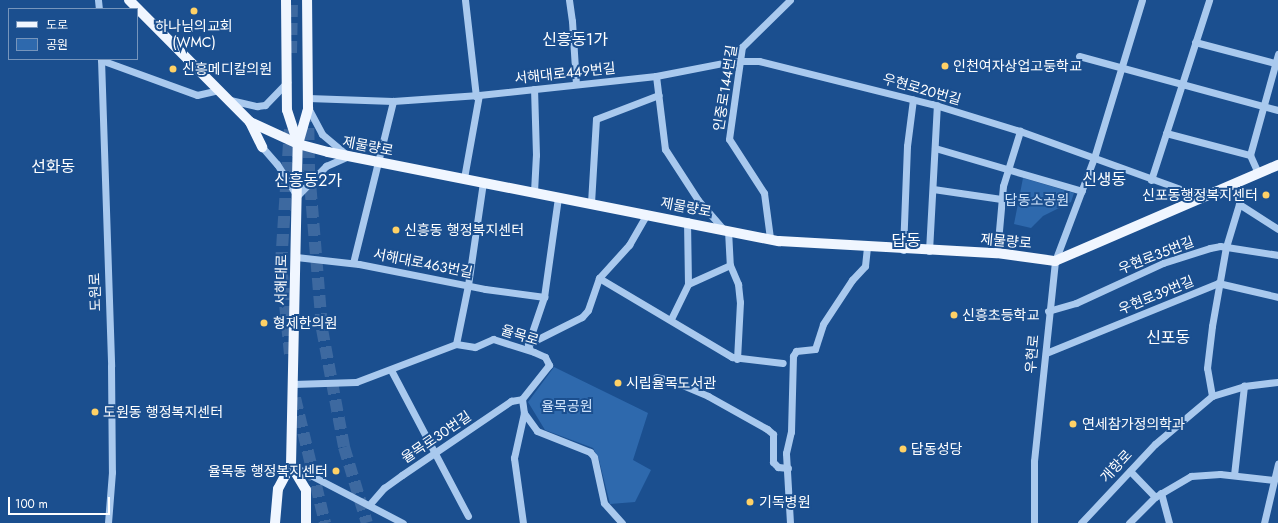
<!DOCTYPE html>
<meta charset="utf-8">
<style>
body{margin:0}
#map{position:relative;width:1278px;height:523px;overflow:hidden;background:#1b4f8f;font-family:Jost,"Noto Sans KR",sans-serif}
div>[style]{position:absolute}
.green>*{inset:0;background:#2e69ad}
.highway-tunnel>*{height:12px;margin-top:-6px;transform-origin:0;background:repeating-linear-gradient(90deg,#3d69a0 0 12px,transparent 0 18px)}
.minor>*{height:7px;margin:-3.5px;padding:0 3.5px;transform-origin:3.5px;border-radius:3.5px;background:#a9c9ee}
.major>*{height:10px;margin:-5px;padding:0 5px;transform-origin:5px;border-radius:5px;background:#f0f6ff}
.dots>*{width:11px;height:11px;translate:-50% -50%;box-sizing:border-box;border:2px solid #1b4f8f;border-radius:50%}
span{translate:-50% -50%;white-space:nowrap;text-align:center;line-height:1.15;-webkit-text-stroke:4px #1b4f8f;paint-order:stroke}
.poi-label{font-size:14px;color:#fff}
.left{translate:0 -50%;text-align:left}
.right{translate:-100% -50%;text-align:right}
.street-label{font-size:14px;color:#fff}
.park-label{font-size:14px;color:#cfe3fa}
.quarter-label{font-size:16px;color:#fff}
.legend{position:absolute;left:8px;top:8px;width:130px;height:52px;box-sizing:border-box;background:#1b4f8f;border:1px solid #7695bc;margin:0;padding:5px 7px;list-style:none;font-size:12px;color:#fff}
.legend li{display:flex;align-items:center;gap:8px;height:20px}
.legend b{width:20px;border:1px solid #7695bc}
.scale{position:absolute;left:8px;top:497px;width:102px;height:18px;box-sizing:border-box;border:2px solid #fff;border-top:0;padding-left:5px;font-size:12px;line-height:14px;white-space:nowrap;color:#fff;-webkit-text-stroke:3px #1b4f8f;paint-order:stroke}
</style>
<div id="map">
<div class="green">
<div style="clip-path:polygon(1023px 178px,1074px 193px,1071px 202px,1043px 216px,1031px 228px,1014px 224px)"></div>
<div style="clip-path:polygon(554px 367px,648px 413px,633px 460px,651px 470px,635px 502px,610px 504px,599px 460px,593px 448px,545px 430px,528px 402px)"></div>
</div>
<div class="highway-tunnel">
<div style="left:291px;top:53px;width:53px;rotate:-88.9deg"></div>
<div style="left:308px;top:110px;width:60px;rotate:89deg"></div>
<div style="left:309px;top:170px;width:160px;rotate:85.3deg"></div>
<div style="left:322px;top:329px;width:120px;rotate:79.4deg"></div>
<div style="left:344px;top:447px;width:79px;rotate:73.2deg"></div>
<div style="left:290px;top:354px;width:90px;rotate:-95.7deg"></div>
<div style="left:281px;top:264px;width:135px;rotate:-86.2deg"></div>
<div style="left:295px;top:398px;width:129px;rotate:76.5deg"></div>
</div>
<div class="minor">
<div style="left:98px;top:0;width:9px;rotate:84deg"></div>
<div style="left:465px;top:0;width:97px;rotate:83.5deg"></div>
<div style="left:569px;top:0;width:21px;rotate:82deg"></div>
<div style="left:572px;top:21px;width:63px;rotate:86.4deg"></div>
<div style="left:1195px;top:42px;width:86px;rotate:14.8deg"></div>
<div style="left:1079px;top:56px;width:206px;rotate:15.2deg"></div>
<div style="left:101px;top:59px;width:307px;rotate:88.1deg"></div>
<div style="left:111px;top:366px;width:106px;rotate:89.5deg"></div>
<div style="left:112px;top:472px;width:51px;rotate:94.5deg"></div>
<div style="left:101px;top:60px;width:102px;rotate:20deg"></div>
<div style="left:197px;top:95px;width:22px;rotate:-13deg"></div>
<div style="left:656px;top:76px;width:74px;rotate:83deg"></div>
<div style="left:665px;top:149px;width:61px;rotate:57.1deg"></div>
<div style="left:698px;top:200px;width:37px;rotate:49deg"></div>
<div style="left:308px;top:98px;width:85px;rotate:2deg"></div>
<div style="left:393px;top:101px;width:86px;rotate:-4deg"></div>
<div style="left:479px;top:95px;width:178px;rotate:-6.1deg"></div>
<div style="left:656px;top:76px;width:78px;rotate:-11deg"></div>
<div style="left:733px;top:61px;width:26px"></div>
<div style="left:759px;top:61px;width:178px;rotate:14deg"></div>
<div style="left:932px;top:104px;width:92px;rotate:17.1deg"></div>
<div style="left:1020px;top:131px;width:194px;rotate:19.9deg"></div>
<div style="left:230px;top:100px;width:28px;rotate:13deg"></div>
<div style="left:257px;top:106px;width:8px;rotate:-7deg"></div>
<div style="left:265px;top:105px;width:32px;rotate:-46deg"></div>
<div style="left:1166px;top:133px;width:87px;rotate:14.7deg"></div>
<div style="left:262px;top:147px;width:23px;rotate:49deg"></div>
<div style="left:277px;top:164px;width:38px;rotate:58deg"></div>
<div style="left:297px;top:196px;width:42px;rotate:-46deg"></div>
<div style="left:326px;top:166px;width:24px;rotate:-24deg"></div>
<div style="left:348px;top:156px;width:34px;rotate:-140deg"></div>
<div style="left:322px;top:134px;width:30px;rotate:-118deg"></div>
<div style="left:935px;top:148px;width:153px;rotate:16.3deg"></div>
<div style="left:1258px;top:173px;width:20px;rotate:-114deg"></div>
<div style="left:1250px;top:155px;width:105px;rotate:-74.5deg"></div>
<div style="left:464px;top:178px;width:84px;rotate:-79.8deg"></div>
<div style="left:1151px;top:180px;width:189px;rotate:-72.1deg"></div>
<div style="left:933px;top:189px;width:69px;rotate:8.4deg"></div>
<div style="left:534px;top:192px;width:37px;rotate:-87deg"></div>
<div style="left:536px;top:155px;width:66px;rotate:-91.7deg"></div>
<div style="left:591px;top:203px;width:84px;rotate:-86.6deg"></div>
<div style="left:596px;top:119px;width:67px;rotate:-20.9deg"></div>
<div style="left:728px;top:230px;width:35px;rotate:87deg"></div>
<div style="left:770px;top:238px;width:45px;rotate:-97.6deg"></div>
<div style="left:764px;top:193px;width:64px;rotate:-122.9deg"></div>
<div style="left:729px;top:139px;width:93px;rotate:-82deg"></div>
<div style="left:742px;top:47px;width:67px;rotate:-44.4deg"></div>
<div style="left:903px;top:250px;width:104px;rotate:-87.8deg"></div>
<div style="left:907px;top:146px;width:47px;rotate:-82.7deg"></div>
<div style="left:929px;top:251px;width:146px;rotate:-86.9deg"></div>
<div style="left:997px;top:253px;width:67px;rotate:-84.9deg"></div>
<div style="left:1003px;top:186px;width:58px;rotate:-72.8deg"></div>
<div style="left:296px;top:257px;width:63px;rotate:6.3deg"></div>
<div style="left:359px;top:264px;width:128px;rotate:11.2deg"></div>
<div style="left:485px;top:289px;width:60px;rotate:7.7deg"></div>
<div style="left:353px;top:263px;width:167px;rotate:-76.1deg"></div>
<div style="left:599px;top:278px;width:155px;rotate:30.7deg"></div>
<div style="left:732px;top:357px;width:51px;rotate:6.7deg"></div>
<div style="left:688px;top:284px;width:46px;rotate:-24.3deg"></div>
<div style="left:730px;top:265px;width:21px;rotate:67deg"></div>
<div style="left:738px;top:284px;width:18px;rotate:84deg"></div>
<div style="left:740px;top:302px;width:57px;rotate:93deg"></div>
<div style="left:1048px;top:311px;width:29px;rotate:-16deg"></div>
<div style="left:1076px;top:303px;width:96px;rotate:-24.7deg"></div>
<div style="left:1163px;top:263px;width:49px;rotate:-17.7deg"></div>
<div style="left:1210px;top:248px;width:10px;rotate:-11deg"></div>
<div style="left:1220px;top:246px;width:59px;rotate:8.8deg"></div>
<div style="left:671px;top:319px;width:39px;rotate:-64deg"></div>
<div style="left:688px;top:284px;width:63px;rotate:-90.9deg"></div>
<div style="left:456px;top:344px;width:60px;rotate:-78.5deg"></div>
<div style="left:468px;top:285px;width:104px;rotate:-81.7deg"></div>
<div style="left:528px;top:344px;width:50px;rotate:-71.2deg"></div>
<div style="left:544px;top:297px;width:101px;rotate:-82deg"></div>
<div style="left:530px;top:350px;width:6px;rotate:-108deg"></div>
<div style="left:528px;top:344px;width:60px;rotate:-26.6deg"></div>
<div style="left:582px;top:317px;width:9px;rotate:-49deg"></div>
<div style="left:588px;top:310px;width:34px;rotate:-71deg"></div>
<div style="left:599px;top:278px;width:45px;rotate:-47.7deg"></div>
<div style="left:629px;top:245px;width:36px;rotate:-60deg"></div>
<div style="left:1046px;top:353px;width:186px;rotate:-22.1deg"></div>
<div style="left:1218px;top:283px;width:62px;rotate:13.1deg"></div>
<div style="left:391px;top:370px;width:165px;rotate:62.2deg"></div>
<div style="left:656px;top:377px;width:17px;rotate:13deg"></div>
<div style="left:673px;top:381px;width:38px;rotate:23deg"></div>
<div style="left:708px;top:396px;width:68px;rotate:29.2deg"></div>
<div style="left:767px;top:429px;width:8px;rotate:40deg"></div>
<div style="left:773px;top:434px;width:28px;rotate:90deg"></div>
<div style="left:773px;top:462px;width:7px;rotate:45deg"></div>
<div style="left:778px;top:467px;width:10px;rotate:6deg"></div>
<div style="left:293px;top:384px;width:63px;rotate:-1.8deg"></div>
<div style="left:356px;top:382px;width:107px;rotate:-20.8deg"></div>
<div style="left:456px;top:344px;width:19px;rotate:9deg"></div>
<div style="left:475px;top:347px;width:20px;rotate:-24deg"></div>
<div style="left:493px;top:339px;width:43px;rotate:17.6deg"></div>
<div style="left:534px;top:352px;width:12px;rotate:24deg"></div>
<div style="left:545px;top:357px;width:9px;rotate:63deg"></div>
<div style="left:549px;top:365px;width:43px;rotate:128.5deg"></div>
<div style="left:522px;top:399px;width:14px;rotate:82deg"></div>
<div style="left:524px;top:413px;width:22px;rotate:54deg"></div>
<div style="left:537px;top:431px;width:57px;rotate:21.6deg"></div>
<div style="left:590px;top:452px;width:6px;rotate:51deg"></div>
<div style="left:594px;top:457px;width:47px;rotate:77.7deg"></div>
<div style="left:604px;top:503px;width:27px;rotate:48deg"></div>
<div style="left:1212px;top:396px;width:28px;rotate:-100deg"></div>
<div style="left:1207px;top:368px;width:42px;rotate:-83.2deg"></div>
<div style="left:1212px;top:326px;width:80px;rotate:-80deg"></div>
<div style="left:1226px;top:247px;width:45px;rotate:-73.2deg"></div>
<div style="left:1239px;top:204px;width:46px;rotate:32.7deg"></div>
<div style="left:291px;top:465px;width:126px;rotate:27.4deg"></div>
<div style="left:1130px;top:471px;width:36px;rotate:46deg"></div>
<div style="left:1234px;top:475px;width:90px;rotate:-83.6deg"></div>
<div style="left:1161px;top:493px;width:31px;rotate:75deg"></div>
<div style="left:369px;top:505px;width:23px;rotate:-49deg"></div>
<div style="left:384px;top:488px;width:22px;rotate:-36deg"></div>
<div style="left:402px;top:475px;width:132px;rotate:-34.2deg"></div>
<div style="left:511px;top:401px;width:11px;rotate:-10deg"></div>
<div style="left:523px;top:523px;width:66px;rotate:-97.9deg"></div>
<div style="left:514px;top:458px;width:46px;rotate:-77.5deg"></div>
<div style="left:790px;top:523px;width:70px;rotate:-93.3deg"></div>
<div style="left:786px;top:453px;width:22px;rotate:-77deg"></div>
<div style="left:791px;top:432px;width:76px;rotate:-88.5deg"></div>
<div style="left:793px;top:356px;width:6px;rotate:-59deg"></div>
<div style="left:796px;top:351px;width:19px;rotate:-6deg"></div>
<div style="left:815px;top:349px;width:26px;rotate:-72deg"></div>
<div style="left:823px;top:324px;width:53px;rotate:-56.6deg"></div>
<div style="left:852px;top:280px;width:19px;rotate:-47deg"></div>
<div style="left:865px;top:266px;width:19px;rotate:-84deg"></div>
<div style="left:1034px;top:523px;width:62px;rotate:-90deg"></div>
<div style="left:1034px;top:461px;width:201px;rotate:-84deg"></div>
<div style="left:1055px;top:261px;width:110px;rotate:-69.3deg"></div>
<div style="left:1094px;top:158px;width:165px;rotate:-73.1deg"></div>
<div style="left:1081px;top:523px;width:108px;rotate:-46.9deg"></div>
<div style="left:1155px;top:444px;width:75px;rotate:-40.1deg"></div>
<div style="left:1212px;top:396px;width:34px;rotate:-17deg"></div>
<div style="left:1244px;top:386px;width:34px;rotate:-7deg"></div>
<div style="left:1129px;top:523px;width:37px;rotate:-45deg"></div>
<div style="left:1155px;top:497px;width:42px;rotate:-30.3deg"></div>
<div style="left:1191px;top:476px;width:29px;rotate:-4deg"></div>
<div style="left:1220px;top:474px;width:54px;rotate:6.3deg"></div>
<div style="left:1264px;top:523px;width:61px;rotate:-76.7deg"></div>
</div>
<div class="major">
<div style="left:129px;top:0;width:172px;rotate:45.2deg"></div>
<div style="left:250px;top:122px;width:53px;rotate:24.6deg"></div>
<div style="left:298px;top:144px;width:31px;rotate:15deg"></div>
<div style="left:328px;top:152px;width:460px;rotate:11.2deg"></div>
<div style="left:779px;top:241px;width:218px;rotate:3.2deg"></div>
<div style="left:997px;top:253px;width:59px;rotate:7.9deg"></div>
<div style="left:1055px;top:261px;width:243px;rotate:-23.3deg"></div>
<div style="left:286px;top:0;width:110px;rotate:89.5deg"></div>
<div style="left:287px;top:110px;width:36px;rotate:72deg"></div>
<div style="left:250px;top:122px;width:28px;rotate:64deg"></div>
<div style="left:291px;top:465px;width:29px;rotate:59deg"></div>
<div style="left:306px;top:490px;width:33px;rotate:90deg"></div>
<div style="left:275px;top:523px;width:34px;rotate:-85deg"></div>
<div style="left:278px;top:489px;width:27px;rotate:-62deg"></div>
<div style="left:291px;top:465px;width:321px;rotate:-88.8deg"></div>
<div style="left:298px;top:144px;width:37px;rotate:-74deg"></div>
<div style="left:308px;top:108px;width:108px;rotate:-90.5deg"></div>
</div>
<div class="dots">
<div style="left:194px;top:11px;background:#ffd166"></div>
<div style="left:945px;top:66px;background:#ffd166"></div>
<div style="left:173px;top:69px;background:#ffd166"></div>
<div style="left:1266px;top:195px;background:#ffd166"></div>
<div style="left:396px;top:230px;background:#ffd166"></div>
<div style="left:954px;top:315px;background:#ffd166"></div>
<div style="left:264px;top:323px;background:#ffd166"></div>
<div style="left:618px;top:383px;background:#ffd166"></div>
<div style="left:95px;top:412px;background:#ffd166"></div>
<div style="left:1073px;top:424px;background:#ffd166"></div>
<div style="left:903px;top:449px;background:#ffd166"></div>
<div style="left:336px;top:471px;background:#ffd166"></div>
<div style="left:750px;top:502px;background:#ffd166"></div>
</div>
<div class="poi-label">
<span style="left:194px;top:34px">하나님의교회<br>(WMC)</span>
<span class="left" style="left:953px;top:66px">인천여자상업고둥학교</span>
<span class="left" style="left:182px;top:69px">신흥메디칼의원</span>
<span class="right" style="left:1258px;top:195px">신포동행정복지센터</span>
<span class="left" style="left:404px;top:230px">신흥동 행정복지센터</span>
<span class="left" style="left:962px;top:315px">신흥초등학교</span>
<span class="left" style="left:273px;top:323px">형제한의원</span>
<span class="left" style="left:626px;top:383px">시립율목도서관</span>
<span class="left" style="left:103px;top:412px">도원동 행정복지센터</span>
<span class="left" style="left:1082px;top:424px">연세참가정의학과</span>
<span class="left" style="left:911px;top:449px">답동성당</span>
<span class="right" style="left:328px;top:471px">율목동 행정복지센터</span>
<span class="left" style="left:759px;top:502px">기독병원</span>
</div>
<div class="street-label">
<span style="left:565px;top:73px;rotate:-6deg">서해대로449번길</span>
<span style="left:725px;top:88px;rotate:-81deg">인중로144번길</span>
<span style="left:922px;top:89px;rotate:16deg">우현로20번길</span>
<span style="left:368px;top:146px;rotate:11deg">제물량로</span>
<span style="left:686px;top:207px;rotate:11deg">제물량로</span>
<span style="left:1006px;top:241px;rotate:5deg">제물량로</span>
<span style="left:1156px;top:255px;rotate:-21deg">우현로35번길</span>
<span style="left:423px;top:263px;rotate:11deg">서해대로463번길</span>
<span style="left:281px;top:280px;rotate:-89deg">서해대로</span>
<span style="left:95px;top:292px;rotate:-92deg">도원로</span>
<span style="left:1156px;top:295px;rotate:-22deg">우현로39번길</span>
<span style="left:520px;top:335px;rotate:17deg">율목로</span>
<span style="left:1032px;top:354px;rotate:-85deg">우현로</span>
<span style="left:436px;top:437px;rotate:-34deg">율목로30번길</span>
<span style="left:1116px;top:466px;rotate:-47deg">개항로</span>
</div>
<div class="park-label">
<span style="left:1037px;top:200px">답동소공원</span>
<span style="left:567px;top:406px">율목공원</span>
</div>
<div class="quarter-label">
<span style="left:575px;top:40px">신흥동1가</span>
<span style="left:53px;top:167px">선화동</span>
<span style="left:1104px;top:180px">신생동</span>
<span style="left:308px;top:181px">신흥동2가</span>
<span style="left:906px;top:241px">답동</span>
<span style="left:1168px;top:338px">신포동</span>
</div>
<ul class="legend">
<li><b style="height:5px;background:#f0f6ff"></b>도로</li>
<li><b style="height:11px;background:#2e69ad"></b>공원</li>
</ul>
<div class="scale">100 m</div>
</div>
